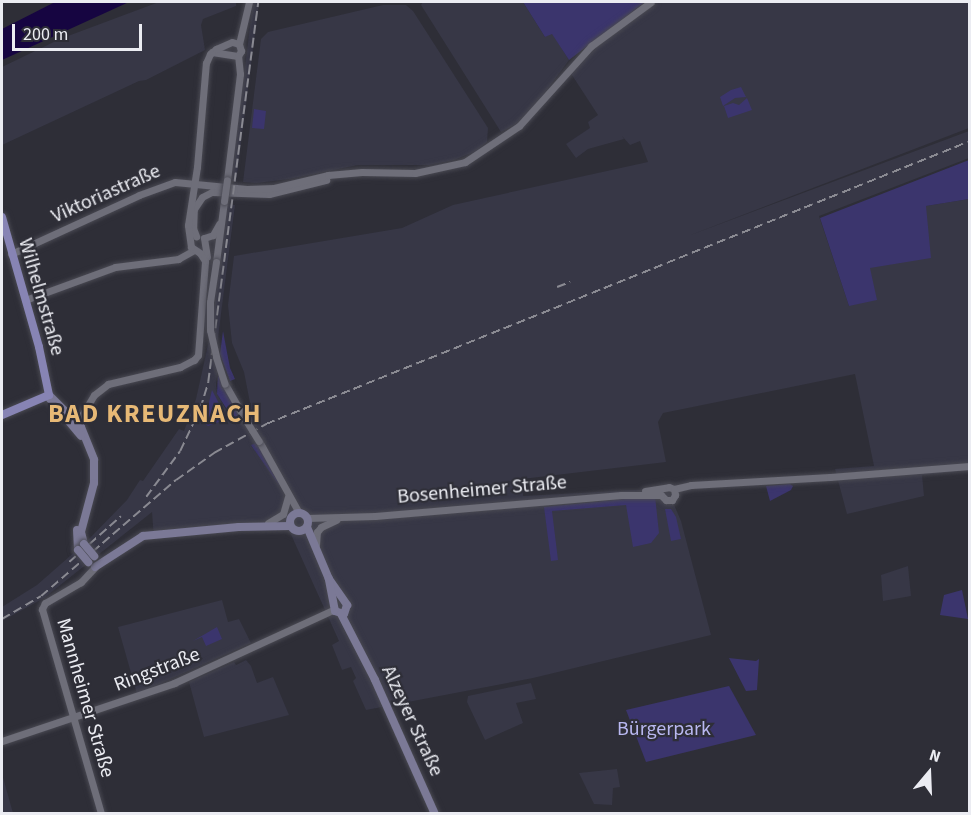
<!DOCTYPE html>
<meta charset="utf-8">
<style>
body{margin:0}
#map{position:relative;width:971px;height:815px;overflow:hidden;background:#2e2e37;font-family:"Source Sans 3",sans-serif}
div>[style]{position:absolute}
.built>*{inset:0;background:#373746}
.green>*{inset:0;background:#3b356d}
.water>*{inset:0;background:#160541}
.roads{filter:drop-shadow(0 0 2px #494952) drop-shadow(0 0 2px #494952)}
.tertiary>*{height:7px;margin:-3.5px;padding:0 3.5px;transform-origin:3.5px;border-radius:3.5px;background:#6e6e79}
.secondary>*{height:8px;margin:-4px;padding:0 4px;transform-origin:4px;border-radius:4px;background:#7b7996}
.secondary>.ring{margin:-4px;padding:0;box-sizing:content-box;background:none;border:8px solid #7b7996;border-radius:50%}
.primary>*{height:8px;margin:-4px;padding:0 4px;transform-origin:4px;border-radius:4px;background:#8784b4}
.rail>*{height:1.5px;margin-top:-0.75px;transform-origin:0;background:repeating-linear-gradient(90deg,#8a8a92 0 9px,transparent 0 13.5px)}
.bridges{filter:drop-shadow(0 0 2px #494952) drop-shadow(0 0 2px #494952)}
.tertiary-bridge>*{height:7px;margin:-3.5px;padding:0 3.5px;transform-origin:3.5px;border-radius:3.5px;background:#6e6e79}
.secondary-bridge>*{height:8px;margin:-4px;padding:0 4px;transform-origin:4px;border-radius:4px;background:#7b7996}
span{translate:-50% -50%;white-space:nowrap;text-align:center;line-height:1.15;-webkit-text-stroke:4.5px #2e2e37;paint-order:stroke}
.street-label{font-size:20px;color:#ebecf2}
.park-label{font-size:20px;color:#b9b8f1}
.district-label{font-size:26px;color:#e7b976;font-weight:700;letter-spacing:1.5px}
.frame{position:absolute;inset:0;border:3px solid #ebecf2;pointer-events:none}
.north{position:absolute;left:899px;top:743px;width:60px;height:60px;-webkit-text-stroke:4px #2e2e37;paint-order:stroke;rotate:19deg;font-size:16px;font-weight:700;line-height:24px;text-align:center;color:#ebecf2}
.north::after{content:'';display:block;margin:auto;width:21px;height:27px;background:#ebecf2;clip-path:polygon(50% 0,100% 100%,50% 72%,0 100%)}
.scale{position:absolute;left:12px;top:24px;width:130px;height:27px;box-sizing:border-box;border:3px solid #ebecf2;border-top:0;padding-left:8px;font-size:18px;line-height:21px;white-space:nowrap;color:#ebecf2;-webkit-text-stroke:4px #2e2e37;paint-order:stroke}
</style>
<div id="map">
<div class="built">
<div style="clip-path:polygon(159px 2px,236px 2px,236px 6px,203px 19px,201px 25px,205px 50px,146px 80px,139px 81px,2px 145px,2px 67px,60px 39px)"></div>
<div style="clip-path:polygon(253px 2px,259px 2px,236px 182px,231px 181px)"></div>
<div style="clip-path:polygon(423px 2px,523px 2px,545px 37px,552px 33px,569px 60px,535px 106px,518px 123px,501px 132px,421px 5px)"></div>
<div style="clip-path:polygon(656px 2px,969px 2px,969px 128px,688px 236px,969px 131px,969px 158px,819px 216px,849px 306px,870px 268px,926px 206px,969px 199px,969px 470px,922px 475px,924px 496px,847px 514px,835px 469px,874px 466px,855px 374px,663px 413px,658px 422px,666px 462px,522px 479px,523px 496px,658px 489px,669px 493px,681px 521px,711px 635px,533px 678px,366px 710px,353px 681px,356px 678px,351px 667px,342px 670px,332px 645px,339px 641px,289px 530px,275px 528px,154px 539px,152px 512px,44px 598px,2px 621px,2px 607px,37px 585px,86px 542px,127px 500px,140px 480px,143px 481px,179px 429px,184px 431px,196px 399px,212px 327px,226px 204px,235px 205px,217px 345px,219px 352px,216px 384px,217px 394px,231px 418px,239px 424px,251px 421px,251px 408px,244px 372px,232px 343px,228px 305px,234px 256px,402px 228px,453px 205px,648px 162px,640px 141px,630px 145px,622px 136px,624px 139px,588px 149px,576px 158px,566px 144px,590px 128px,588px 122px,598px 115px,570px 72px,607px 37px)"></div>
<div style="clip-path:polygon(383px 5px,406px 5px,413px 11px,488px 128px,487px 142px,476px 151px,454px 160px,429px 165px,358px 165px,289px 179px,257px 183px,243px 182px,261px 39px,268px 32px)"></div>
<div style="clip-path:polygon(908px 566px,911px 596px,883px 601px,881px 575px)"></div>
<div style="clip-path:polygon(222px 600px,228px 622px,239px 619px,251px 643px,137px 694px,118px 627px)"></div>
<div style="clip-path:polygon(246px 660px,251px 666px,257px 683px,273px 677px,289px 715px,204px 737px,189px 682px,234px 662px,236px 665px)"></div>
<div style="clip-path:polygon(531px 683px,536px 699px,516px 703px,523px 723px,485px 740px,467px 702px,468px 696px)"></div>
<div style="clip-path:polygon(617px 769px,620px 787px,613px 788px,612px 805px,594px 804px,579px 773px)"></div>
<div style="clip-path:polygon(2px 774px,13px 813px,2px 813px)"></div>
</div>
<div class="green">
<div style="clip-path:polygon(523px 2px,645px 2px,569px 60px,552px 34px,545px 37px)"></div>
<div style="clip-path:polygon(741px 87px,746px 97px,735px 98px,723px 106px,720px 97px,731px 90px)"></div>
<div style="clip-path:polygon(747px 98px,752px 110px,728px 118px,724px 106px,733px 103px,739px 105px)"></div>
<div style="clip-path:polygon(254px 109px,266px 111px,264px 129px,252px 128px)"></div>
<div style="clip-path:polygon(969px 160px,969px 199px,926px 206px,931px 258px,870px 268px,877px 300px,849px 306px,820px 218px)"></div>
<div style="clip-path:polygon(223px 331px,230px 368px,235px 379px,230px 381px,220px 354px)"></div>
<div style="clip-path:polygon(218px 375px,223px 386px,243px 422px,235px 422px,217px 394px)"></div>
<div style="clip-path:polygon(212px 390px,227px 419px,208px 426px,204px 423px)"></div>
<div style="clip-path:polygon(256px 443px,259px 447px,281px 488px,251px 445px)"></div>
<div style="clip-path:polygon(790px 484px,793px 486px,791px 490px,770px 501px,766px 486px)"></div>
<div style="clip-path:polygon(655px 496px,659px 533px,651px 543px,633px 547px,626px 505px,552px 511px,558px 560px,551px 561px,544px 507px)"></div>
<div style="clip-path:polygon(665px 509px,671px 509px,676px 517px,681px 539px,671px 541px)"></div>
<div style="clip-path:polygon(962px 590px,968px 619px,940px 615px,944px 595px)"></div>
<div style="clip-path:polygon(217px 627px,222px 639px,206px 646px,202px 637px,193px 641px)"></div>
<div style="clip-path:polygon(729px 658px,756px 661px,759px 659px,757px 690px,746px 691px)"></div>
<div style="clip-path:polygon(729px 686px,756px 735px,646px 762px,626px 710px)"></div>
</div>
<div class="water">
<div style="clip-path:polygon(55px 2px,129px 2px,2px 60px,2px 29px)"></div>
</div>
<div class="roads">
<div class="tertiary">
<div style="left:212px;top:52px;width:26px;rotate:9deg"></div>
<div style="left:238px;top:56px;width:6px;rotate:-59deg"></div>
<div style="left:241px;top:51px;width:7px;rotate:-106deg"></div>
<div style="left:239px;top:44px;width:43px;rotate:-76.6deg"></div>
<div style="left:227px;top:180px;width:107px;rotate:-83deg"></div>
<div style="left:240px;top:74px;width:18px;rotate:-96deg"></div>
<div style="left:194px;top:205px;width:23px;rotate:92deg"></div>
<div style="left:193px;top:228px;width:9px;rotate:69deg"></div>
<div style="left:194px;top:209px;width:14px;rotate:-56deg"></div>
<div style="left:202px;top:197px;width:11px;rotate:-27deg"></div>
<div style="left:212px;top:192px;width:57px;rotate:2deg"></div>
<div style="left:269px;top:194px;width:59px;rotate:-13.8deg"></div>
<div style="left:204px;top:238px;width:19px;rotate:81deg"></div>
<div style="left:204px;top:238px;width:9px;rotate:-18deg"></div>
<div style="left:213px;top:235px;width:13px;rotate:-61deg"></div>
<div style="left:11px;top:254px;width:141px;rotate:-24.7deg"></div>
<div style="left:139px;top:195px;width:38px;rotate:-20deg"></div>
<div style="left:175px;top:182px;width:72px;rotate:5.6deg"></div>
<div style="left:247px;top:189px;width:27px;rotate:-2deg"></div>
<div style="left:274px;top:188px;width:56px;rotate:-13.5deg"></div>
<div style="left:328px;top:175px;width:34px;rotate:-5deg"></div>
<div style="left:362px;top:172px;width:53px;rotate:1.1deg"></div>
<div style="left:415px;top:173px;width:51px;rotate:-12.4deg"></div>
<div style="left:465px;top:162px;width:65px;rotate:-33.7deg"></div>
<div style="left:519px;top:126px;width:108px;rotate:-48deg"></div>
<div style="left:591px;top:46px;width:74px;rotate:-36.3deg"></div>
<div style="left:216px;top:262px;width:62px;rotate:-82.5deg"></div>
<div style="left:25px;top:300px;width:96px;rotate:-20.1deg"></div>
<div style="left:115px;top:267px;width:64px;rotate:-7.2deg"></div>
<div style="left:178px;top:259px;width:18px;rotate:-29deg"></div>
<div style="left:225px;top:384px;width:40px;rotate:60.3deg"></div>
<div style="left:71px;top:422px;width:13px;rotate:-32deg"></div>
<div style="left:82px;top:415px;width:23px;rotate:-59deg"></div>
<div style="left:94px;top:395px;width:18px;rotate:-38deg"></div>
<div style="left:108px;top:384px;width:74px;rotate:-13.3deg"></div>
<div style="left:180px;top:367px;width:16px;rotate:-27deg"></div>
<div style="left:194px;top:360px;width:6px;rotate:-51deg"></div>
<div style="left:198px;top:355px;width:94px;rotate:-85.7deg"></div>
<div style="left:205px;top:261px;width:9px;rotate:-122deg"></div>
<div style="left:200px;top:253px;width:11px;rotate:-146deg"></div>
<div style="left:191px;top:247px;width:22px;rotate:-98deg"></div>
<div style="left:188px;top:225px;width:59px;rotate:-81.2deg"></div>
<div style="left:197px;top:167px;width:104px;rotate:-85.1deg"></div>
<div style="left:206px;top:63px;width:10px;rotate:-66deg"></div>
<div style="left:210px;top:54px;width:8px;rotate:-40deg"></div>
<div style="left:216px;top:49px;width:17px;rotate:-24deg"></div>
<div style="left:232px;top:42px;width:7px;rotate:16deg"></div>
<div style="left:259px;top:441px;width:82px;rotate:60.9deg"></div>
<div style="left:674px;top:489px;width:17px;rotate:-13deg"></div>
<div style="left:691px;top:485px;width:139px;rotate:-3.3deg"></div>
<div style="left:830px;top:477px;width:140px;rotate:-4.5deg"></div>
<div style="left:645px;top:491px;width:24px;rotate:-9deg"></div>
<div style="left:669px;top:487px;width:5px;rotate:22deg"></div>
<div style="left:661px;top:495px;width:7px;rotate:45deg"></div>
<div style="left:666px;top:500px;width:6px"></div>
<div style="left:672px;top:500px;width:6px;rotate:-59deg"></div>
<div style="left:675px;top:495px;width:6px;rotate:-99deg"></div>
<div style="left:307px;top:518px;width:68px;rotate:-1.7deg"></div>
<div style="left:375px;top:516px;width:247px;rotate:-4.9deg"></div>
<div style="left:621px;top:495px;width:40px"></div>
<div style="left:268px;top:523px;width:17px;rotate:-31deg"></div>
<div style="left:283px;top:514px;width:18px;rotate:-74deg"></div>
<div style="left:316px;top:545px;width:13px;rotate:-86deg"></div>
<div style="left:317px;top:532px;width:6px;rotate:-51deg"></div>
<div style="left:321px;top:527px;width:17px;rotate:-25deg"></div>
<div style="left:95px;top:567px;width:21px;rotate:133deg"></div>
<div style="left:81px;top:582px;width:42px;rotate:149.7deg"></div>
<div style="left:45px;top:603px;width:7px;rotate:117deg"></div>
<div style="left:42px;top:609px;width:213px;rotate:73.9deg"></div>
<div style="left:2px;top:741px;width:182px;rotate:-18.6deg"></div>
<div style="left:174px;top:683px;width:177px;rotate:-24.7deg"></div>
</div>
<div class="secondary">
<div style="left:49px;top:395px;width:45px;rotate:45deg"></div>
<div style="left:81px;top:427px;width:35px;rotate:68deg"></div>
<div style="left:94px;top:460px;width:23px;rotate:90deg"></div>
<div style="left:94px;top:483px;width:51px;rotate:104.9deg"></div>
<div style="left:81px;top:532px;width:12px;rotate:76deg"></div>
<div style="left:50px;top:399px;width:48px;rotate:50deg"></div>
<div class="ring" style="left:290px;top:513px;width:10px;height:10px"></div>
<div style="left:307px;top:527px;width:56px;rotate:67.1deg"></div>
<div style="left:329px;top:579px;width:32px;rotate:55deg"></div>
<div style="left:347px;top:605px;width:9px;rotate:108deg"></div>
<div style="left:344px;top:614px;width:9px;rotate:-162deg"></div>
<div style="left:335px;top:611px;width:33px;rotate:-101deg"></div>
<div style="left:77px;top:530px;width:20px;rotate:87deg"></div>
<div style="left:95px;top:567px;width:57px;rotate:-32.9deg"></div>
<div style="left:143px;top:536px;width:96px;rotate:-5.4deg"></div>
<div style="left:239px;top:527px;width:51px;rotate:-1.1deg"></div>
<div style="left:341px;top:614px;width:74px;rotate:62.7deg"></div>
<div style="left:375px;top:680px;width:147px;rotate:65.9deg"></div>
</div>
<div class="primary">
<div style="left:2px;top:217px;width:135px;rotate:74.1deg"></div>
<div style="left:39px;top:347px;width:49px;rotate:78.2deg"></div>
<div style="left:49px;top:395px;width:51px;rotate:156.9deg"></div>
</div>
</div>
<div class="rail">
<div style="left:557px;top:287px;width:14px;rotate:-21deg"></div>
<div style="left:146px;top:497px;width:57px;rotate:-53.5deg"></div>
<div style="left:180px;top:451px;width:47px;rotate:-64.5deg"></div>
<div style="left:200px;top:409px;width:28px;rotate:-73deg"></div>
<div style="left:208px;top:382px;width:383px;rotate:-82.5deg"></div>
<div style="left:69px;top:562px;width:69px;rotate:-41.5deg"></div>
<div style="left:2px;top:619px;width:45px;rotate:-30.5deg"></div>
<div style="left:41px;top:596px;width:178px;rotate:-40.7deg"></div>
<div style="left:176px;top:480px;width:47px;rotate:-35.4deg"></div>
<div style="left:214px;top:453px;width:60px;rotate:-29.1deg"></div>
<div style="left:266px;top:424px;width:759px;rotate:-21.9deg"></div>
</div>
<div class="bridges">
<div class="tertiary-bridge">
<div style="left:224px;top:201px;width:21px;rotate:-82deg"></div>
<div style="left:216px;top:262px;width:40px;rotate:98.5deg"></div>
<div style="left:210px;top:302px;width:28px;rotate:90deg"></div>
<div style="left:210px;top:330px;width:28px;rotate:77deg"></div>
<div style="left:216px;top:357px;width:28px;rotate:72deg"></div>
<div style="left:245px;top:419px;width:26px;rotate:58deg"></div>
</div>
<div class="secondary-bridge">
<div style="left:84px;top:544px;width:16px;rotate:50deg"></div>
<div style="left:78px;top:550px;width:16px;rotate:50deg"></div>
</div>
</div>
<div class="street-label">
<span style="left:106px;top:194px;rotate:-24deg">Viktoriastraße</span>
<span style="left:41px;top:297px;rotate:74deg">Wilhelmstraße</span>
<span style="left:482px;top:490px;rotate:-5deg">Bosenheimer Straße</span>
<span style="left:157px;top:670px;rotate:-21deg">Ringstraße</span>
<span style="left:85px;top:698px;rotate:74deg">Mannheimer Straße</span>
<span style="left:412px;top:721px;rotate:65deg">Alzeyer Straße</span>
</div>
<div class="park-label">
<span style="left:664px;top:729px">Bürgerpark</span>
</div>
<div class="district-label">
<span style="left:155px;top:414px">BAD KREUZNACH</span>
</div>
<div class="frame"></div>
<div class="north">N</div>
<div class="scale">200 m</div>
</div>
